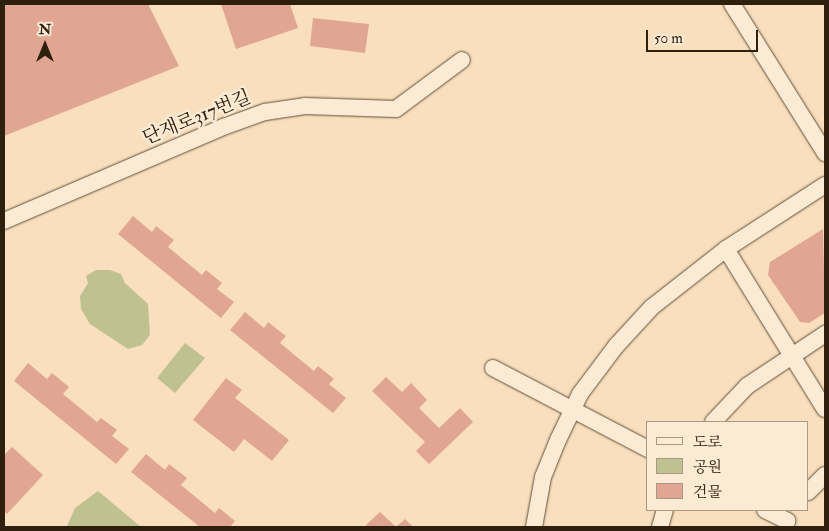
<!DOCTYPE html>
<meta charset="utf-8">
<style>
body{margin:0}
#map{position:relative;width:829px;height:531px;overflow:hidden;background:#f9dfbd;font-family:"IM FELL Double Pica","Noto Serif KR",serif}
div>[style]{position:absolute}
.green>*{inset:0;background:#bfc190}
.building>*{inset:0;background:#e0a691}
.roads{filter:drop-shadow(0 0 1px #625039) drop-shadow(0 0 1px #625039)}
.minor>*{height:16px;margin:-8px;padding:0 8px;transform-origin:8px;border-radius:8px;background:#fbead4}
span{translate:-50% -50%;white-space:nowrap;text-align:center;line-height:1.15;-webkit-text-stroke:5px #fbead4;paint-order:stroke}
.street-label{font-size:19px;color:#2f200d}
.frame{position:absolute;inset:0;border:5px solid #2f200d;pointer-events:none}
.legend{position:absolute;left:646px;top:421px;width:162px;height:90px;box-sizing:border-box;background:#fbead4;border:1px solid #a99984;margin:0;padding:6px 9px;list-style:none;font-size:15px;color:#2f200d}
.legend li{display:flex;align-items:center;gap:10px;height:25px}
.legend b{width:25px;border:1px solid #a99984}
.north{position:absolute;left:20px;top:20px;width:50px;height:50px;-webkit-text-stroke:4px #fbead4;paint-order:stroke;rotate:0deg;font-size:14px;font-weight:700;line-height:20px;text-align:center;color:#2f200d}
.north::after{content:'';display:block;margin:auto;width:18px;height:22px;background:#2f200d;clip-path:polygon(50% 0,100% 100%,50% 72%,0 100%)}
.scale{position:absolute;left:646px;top:30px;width:112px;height:22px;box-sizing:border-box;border:2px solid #2f200d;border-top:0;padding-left:6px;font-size:15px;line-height:18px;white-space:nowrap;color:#2f200d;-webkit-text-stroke:4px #fbead4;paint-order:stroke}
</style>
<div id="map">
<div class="green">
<div style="clip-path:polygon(96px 270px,110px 270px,121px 274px,125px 283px,148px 304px,150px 335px,142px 345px,128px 349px,90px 324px,81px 309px,80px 296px,88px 283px,86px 276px)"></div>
<div style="clip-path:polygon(185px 343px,205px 358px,175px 393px,157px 378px)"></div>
<div style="clip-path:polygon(98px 491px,141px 527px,67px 526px,75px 508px)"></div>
</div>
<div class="building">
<div style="clip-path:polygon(4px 4px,148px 4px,179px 66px,4px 136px)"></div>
<div style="clip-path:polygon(221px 4px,290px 4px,298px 28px,236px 49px)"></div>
<div style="clip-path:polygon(313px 18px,369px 24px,365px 53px,310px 46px)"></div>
<div style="clip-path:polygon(133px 216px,152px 232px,156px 226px,174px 240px,168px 247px,202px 275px,206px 270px,222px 283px,217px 289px,234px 302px,221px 318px,118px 234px)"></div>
<div style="clip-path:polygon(823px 229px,825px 313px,809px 323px,800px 322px,768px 275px,770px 262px)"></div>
<div style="clip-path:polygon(245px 312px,264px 328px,268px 322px,286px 336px,280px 343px,314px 371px,318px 366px,334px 379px,329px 384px,346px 398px,333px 413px,230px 330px)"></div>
<div style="clip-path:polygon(28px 363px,47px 379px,52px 373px,69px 387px,63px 394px,97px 422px,101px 418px,117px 430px,112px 436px,129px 449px,116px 464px,14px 381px)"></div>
<div style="clip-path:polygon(386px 377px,402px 392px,411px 383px,427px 400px,419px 408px,439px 428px,460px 408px,473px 422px,429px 464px,416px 451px,425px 442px,372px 391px)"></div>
<div style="clip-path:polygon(226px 378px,242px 390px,235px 398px,289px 440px,272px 461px,244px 439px,234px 452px,193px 420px)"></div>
<div style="clip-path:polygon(12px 447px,43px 475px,7px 514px,4px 511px,4px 455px)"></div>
<div style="clip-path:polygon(146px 454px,165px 470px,169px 464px,187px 478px,181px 485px,215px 513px,219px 508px,235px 521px,230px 527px,200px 527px,131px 472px)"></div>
<div style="clip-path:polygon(380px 512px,396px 527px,368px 527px,366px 525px)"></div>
<div style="clip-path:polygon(405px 519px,413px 527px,396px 527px)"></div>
</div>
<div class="roads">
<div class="minor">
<div style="left:732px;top:4px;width:176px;rotate:58deg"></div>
<div style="left:4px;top:221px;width:238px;rotate:-23.2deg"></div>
<div style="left:223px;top:127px;width:45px;rotate:-19.7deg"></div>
<div style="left:265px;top:112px;width:40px;rotate:-8.5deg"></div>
<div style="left:305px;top:106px;width:91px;rotate:1.9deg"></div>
<div style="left:396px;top:109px;width:82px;rotate:-36.6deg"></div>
<div style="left:726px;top:249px;width:188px;rotate:58.3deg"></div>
<div style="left:493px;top:368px;width:175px;rotate:27.6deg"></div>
<div style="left:713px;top:422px;width:50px;rotate:-46.6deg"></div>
<div style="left:747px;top:386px;width:94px;rotate:-33.7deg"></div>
<div style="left:808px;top:492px;width:24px;rotate:-45deg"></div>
<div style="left:765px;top:510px;width:25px;rotate:26deg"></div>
<div style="left:534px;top:527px;width:51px;rotate:-79.8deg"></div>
<div style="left:543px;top:477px;width:40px;rotate:-68deg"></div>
<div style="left:558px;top:440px;width:51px;rotate:-64.4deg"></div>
<div style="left:580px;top:394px;width:60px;rotate:-53.1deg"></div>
<div style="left:616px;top:346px;width:53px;rotate:-47.3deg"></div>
<div style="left:652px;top:307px;width:94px;rotate:-38.1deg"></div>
<div style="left:726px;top:249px;width:118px;rotate:-32.9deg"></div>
<div style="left:660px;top:527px;width:18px;rotate:-74deg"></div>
</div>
</div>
<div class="street-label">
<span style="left:197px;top:118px;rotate:-22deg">단재로317번길</span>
</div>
<div class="frame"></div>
<ul class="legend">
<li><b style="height:6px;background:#fbead4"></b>도로</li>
<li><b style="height:14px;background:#bfc190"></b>공원</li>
<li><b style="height:14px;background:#e0a691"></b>건물</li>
</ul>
<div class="north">N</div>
<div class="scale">50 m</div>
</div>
